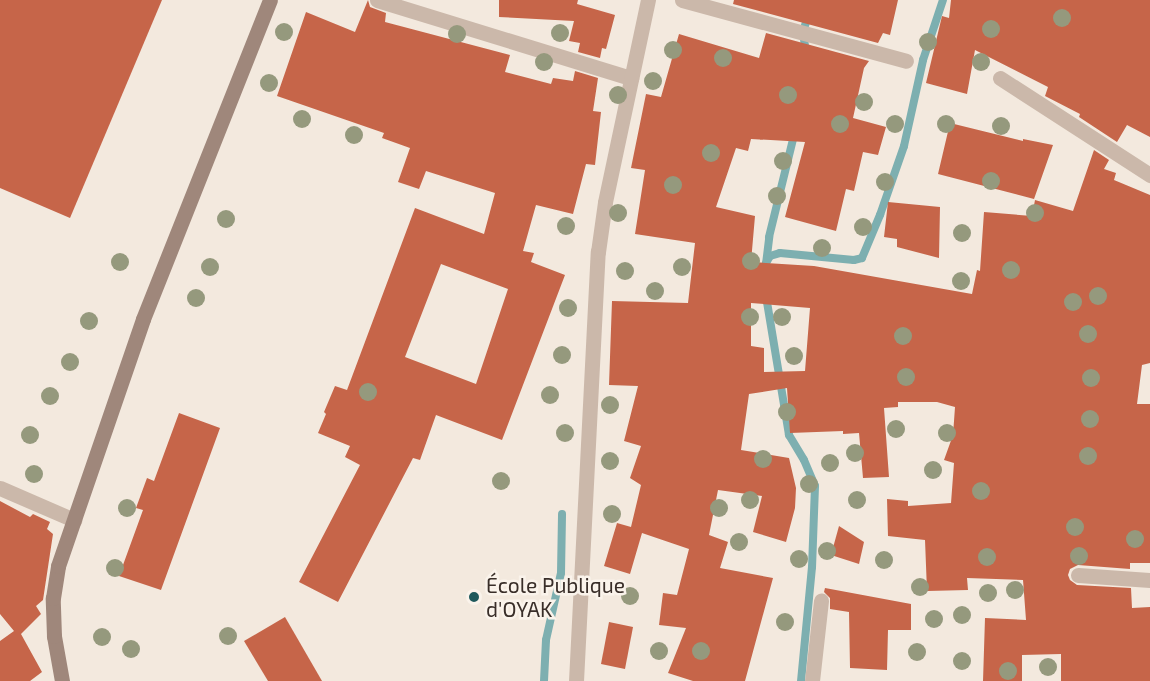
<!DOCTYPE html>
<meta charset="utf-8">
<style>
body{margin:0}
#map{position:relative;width:1150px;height:681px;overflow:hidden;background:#f3e9de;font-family:"Exo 2",sans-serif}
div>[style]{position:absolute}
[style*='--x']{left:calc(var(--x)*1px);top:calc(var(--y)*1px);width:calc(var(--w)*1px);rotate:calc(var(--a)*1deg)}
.stream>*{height:8px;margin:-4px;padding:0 4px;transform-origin:4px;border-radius:4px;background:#7dafb0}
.building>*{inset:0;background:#c66549}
.street>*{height:15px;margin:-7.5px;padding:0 7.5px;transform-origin:7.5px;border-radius:7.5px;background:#cbb8aa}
.secondary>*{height:15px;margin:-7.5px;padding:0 7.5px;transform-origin:7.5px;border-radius:7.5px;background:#9f877b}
.trees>*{width:18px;height:18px;margin:-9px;border-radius:50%;background:#95997d}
.dots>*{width:16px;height:16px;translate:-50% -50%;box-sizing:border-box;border:3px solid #faf3eb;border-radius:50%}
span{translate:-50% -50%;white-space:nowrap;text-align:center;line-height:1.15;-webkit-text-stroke:5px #faf3eb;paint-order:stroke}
.poi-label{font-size:21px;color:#392e29}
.left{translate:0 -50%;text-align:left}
</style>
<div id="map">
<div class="stream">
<div style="--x:806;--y:52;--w:20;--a:-99"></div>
<div style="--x:803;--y:32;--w:34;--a:-73"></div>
<div style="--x:766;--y:263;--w:8;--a:-60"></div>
<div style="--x:770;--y:256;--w:10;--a:-17"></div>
<div style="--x:780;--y:253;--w:74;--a:5.4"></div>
<div style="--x:854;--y:260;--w:8;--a:-14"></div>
<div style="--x:862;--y:258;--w:47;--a:-67.3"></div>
<div style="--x:880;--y:215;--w:73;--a:-70.8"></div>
<div style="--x:904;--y:146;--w:88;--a:-77.5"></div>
<div style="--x:923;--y:60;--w:63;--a:-71.6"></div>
<div style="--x:765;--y:272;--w:35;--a:-83"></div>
<div style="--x:769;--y:237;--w:109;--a:-76.2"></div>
<div style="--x:766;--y:296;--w:141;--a:80.6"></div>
<div style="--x:789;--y:435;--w:29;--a:59"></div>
<div style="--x:804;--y:460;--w:28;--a:67"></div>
<div style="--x:815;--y:486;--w:81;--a:92.1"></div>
<div style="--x:812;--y:567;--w:115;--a:95.5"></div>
<div style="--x:544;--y:681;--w:41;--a:-87.2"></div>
<div style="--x:546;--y:640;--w:69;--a:-77.4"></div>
<div style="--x:561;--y:573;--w:59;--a:-89"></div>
</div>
<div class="building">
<div style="clip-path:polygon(0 0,162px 0,70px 218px,0 188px)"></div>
<div style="clip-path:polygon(evenodd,368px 0,370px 7px,386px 13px,385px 22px,510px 55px,505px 72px,551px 84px,553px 78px,573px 81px,575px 71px,598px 78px,593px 111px,601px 112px,595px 165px,586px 164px,573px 214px,536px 205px,523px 251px,534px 253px,531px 262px,565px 275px,502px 440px,436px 415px,420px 460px,413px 458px,338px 602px,299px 582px,360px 465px,345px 457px,350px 446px,318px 433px,326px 414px,324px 412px,335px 386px,347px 390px,415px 208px,484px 234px,495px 193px,426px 171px,419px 189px,398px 182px,410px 148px,382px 138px,384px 133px,277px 96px,306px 12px,355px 32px,368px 0,441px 264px,508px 289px,476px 384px,405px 357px,441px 264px)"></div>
<div style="clip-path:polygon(499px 0,578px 0,577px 4px,615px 15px,606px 49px,602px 48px,600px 58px,578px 52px,580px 43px,569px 41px,574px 21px,499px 17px)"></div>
<div style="clip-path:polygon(734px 0,898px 0,890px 35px,883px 33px,878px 43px,733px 4px)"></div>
<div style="clip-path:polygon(951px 0,1150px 0,1150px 137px,1127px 125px,1117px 142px,1079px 117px,1080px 114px,1045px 96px,1048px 87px,975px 50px,967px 94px,926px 83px,942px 16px,949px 18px)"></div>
<div style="clip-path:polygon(evenodd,766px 33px,869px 61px,864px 68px,853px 118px,886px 127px,878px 155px,863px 152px,854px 191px,846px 189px,836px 231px,785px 217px,805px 142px,751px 139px,748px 151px,736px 148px,716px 207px,755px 216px,751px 262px,814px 266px,972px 294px,977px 270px,980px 271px,984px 212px,1032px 216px,1035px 200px,1073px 211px,1094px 150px,1109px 160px,1104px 169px,1116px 173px,1114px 180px,1150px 195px,1150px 363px,1142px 365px,1137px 404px,1150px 404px,1150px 563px,1130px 563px,1130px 569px,1078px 565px,1070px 569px,1068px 575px,1070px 580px,1077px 585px,1131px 588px,1132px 608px,1150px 607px,1150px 681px,1061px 681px,1061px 654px,1022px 655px,1022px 681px,983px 681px,985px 618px,1026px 620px,1023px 580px,967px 578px,968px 590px,927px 591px,925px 540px,888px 536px,887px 499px,908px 501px,908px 506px,951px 503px,954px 463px,944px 460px,953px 435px,955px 407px,937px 402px,898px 402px,898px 407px,884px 408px,889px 477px,863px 478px,859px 433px,843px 434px,843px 431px,790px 433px,787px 388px,749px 394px,741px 450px,789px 458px,796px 488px,795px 508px,786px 542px,753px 532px,762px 496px,718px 490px,709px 535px,728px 542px,720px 568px,773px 578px,745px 681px,693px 681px,668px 673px,686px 628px,659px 625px,663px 593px,677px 595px,689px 549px,642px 533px,630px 574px,604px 566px,617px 523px,631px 527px,641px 485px,630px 478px,641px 446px,624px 441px,638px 386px,609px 385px,612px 301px,688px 303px,695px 243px,635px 234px,645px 170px,631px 168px,646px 94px,661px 97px,679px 34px,759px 58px,766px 33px,751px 303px,810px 308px,805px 371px,764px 372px,764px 348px,751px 346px,751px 303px)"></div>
<div style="clip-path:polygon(950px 123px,1023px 141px,1023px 139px,1053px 145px,1034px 199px,938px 174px)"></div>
<div style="clip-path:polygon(888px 202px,940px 207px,939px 258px,897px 247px,897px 239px,884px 237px)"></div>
<div style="clip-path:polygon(179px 413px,220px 428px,161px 590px,119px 576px,143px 510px,136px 508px,147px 478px,154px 481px)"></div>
<div style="clip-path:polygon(0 501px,30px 517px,33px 514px,50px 522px,47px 529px,53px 534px,43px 600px,36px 606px,41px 614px,21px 634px,42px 672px,30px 681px,0 681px,0 641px,14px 631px,0 614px)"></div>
<div style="clip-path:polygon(839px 526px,864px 542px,859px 564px,831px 555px)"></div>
<div style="clip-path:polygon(825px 588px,911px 604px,911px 630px,888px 630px,887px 670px,850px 668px,849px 612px,830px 609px,830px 598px,824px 592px)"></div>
<div style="clip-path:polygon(285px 617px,322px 681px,268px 681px,244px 641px)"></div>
<div style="clip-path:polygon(609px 622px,633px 627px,625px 669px,601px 664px)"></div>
</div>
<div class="street">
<div style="--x:377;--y:0;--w:266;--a:17.1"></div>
<div style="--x:682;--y:0;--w:232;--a:15.2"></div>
<div style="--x:1000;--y:78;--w:179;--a:32.9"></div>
<div style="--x:0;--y:488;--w:81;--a:23.4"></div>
<div style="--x:1078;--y:575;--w:72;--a:4"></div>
<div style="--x:576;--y:681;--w:430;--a:-87.1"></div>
<div style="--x:598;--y:252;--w:50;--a:-82"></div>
<div style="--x:605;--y:202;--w:207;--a:-78"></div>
<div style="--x:812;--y:681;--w:81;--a:-83.6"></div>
</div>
<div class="secondary">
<div style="--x:62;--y:681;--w:46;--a:-100.1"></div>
<div style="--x:54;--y:636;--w:38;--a:-92"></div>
<div style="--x:53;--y:598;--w:32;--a:-81"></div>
<div style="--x:58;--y:566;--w:261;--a:-71"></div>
<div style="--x:143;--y:319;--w:343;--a:-68.3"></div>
</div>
<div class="trees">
<div style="left:1062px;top:18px"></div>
<div style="left:991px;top:29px"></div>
<div style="left:284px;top:32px"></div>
<div style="left:560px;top:33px"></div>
<div style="left:457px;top:34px"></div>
<div style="left:928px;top:42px"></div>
<div style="left:673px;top:50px"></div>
<div style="left:723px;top:58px"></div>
<div style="left:544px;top:62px"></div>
<div style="left:981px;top:62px"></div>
<div style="left:653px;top:81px"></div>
<div style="left:269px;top:83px"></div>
<div style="left:618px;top:95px"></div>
<div style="left:788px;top:95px"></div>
<div style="left:864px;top:102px"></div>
<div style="left:302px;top:119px"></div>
<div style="left:840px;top:124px"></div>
<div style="left:895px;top:124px"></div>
<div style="left:946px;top:124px"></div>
<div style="left:1001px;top:126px"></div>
<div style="left:354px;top:135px"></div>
<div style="left:711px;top:153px"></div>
<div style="left:783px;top:161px"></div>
<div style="left:991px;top:181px"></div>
<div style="left:885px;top:182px"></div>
<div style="left:673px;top:185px"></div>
<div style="left:777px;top:196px"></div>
<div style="left:618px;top:213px"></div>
<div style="left:1035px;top:213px"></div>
<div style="left:226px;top:219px"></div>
<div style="left:566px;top:226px"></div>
<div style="left:863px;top:227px"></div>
<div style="left:962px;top:233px"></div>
<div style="left:822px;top:248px"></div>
<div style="left:751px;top:261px"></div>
<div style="left:120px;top:262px"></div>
<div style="left:210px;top:267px"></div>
<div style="left:682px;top:267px"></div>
<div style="left:1011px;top:270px"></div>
<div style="left:625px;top:271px"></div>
<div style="left:961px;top:281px"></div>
<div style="left:655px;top:291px"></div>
<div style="left:1098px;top:296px"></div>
<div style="left:196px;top:298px"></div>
<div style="left:1073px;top:302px"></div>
<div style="left:568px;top:308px"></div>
<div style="left:750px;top:317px"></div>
<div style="left:782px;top:317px"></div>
<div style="left:89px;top:321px"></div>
<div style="left:1088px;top:334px"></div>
<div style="left:903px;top:336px"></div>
<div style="left:562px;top:355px"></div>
<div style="left:794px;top:356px"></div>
<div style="left:70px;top:362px"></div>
<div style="left:906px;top:377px"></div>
<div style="left:1091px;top:378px"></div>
<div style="left:368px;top:392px"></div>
<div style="left:550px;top:395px"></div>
<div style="left:50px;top:396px"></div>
<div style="left:610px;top:405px"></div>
<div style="left:787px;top:412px"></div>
<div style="left:1090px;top:419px"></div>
<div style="left:896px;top:429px"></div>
<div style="left:565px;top:433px"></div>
<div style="left:947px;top:433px"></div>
<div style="left:30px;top:435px"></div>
<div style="left:855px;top:453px"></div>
<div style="left:1088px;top:456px"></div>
<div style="left:763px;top:459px"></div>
<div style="left:610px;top:461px"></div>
<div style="left:830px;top:463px"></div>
<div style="left:933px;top:470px"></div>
<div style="left:34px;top:474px"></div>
<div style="left:501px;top:481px"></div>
<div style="left:809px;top:484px"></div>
<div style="left:981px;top:491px"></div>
<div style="left:750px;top:500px"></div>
<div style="left:857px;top:500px"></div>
<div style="left:127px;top:508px"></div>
<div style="left:719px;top:508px"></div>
<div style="left:612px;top:514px"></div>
<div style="left:1075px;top:527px"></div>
<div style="left:1135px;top:539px"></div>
<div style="left:739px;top:542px"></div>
<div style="left:827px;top:551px"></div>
<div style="left:1079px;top:556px"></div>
<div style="left:987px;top:557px"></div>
<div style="left:799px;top:559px"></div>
<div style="left:884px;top:560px"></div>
<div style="left:115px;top:568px"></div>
<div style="left:920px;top:587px"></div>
<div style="left:1015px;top:590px"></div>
<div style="left:988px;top:593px"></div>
<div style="left:630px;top:596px"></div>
<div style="left:962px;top:615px"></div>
<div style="left:934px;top:619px"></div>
<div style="left:785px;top:622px"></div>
<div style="left:228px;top:636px"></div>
<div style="left:102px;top:637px"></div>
<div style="left:131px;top:649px"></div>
<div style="left:659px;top:651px"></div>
<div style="left:701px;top:651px"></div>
<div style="left:917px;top:652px"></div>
<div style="left:962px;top:661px"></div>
<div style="left:1048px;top:667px"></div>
<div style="left:1008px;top:671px"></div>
</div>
<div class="dots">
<div style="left:474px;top:597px;background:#1e585b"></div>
</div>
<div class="poi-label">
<span class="left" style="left:486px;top:597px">École Publique<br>d'OYAK</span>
</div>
</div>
